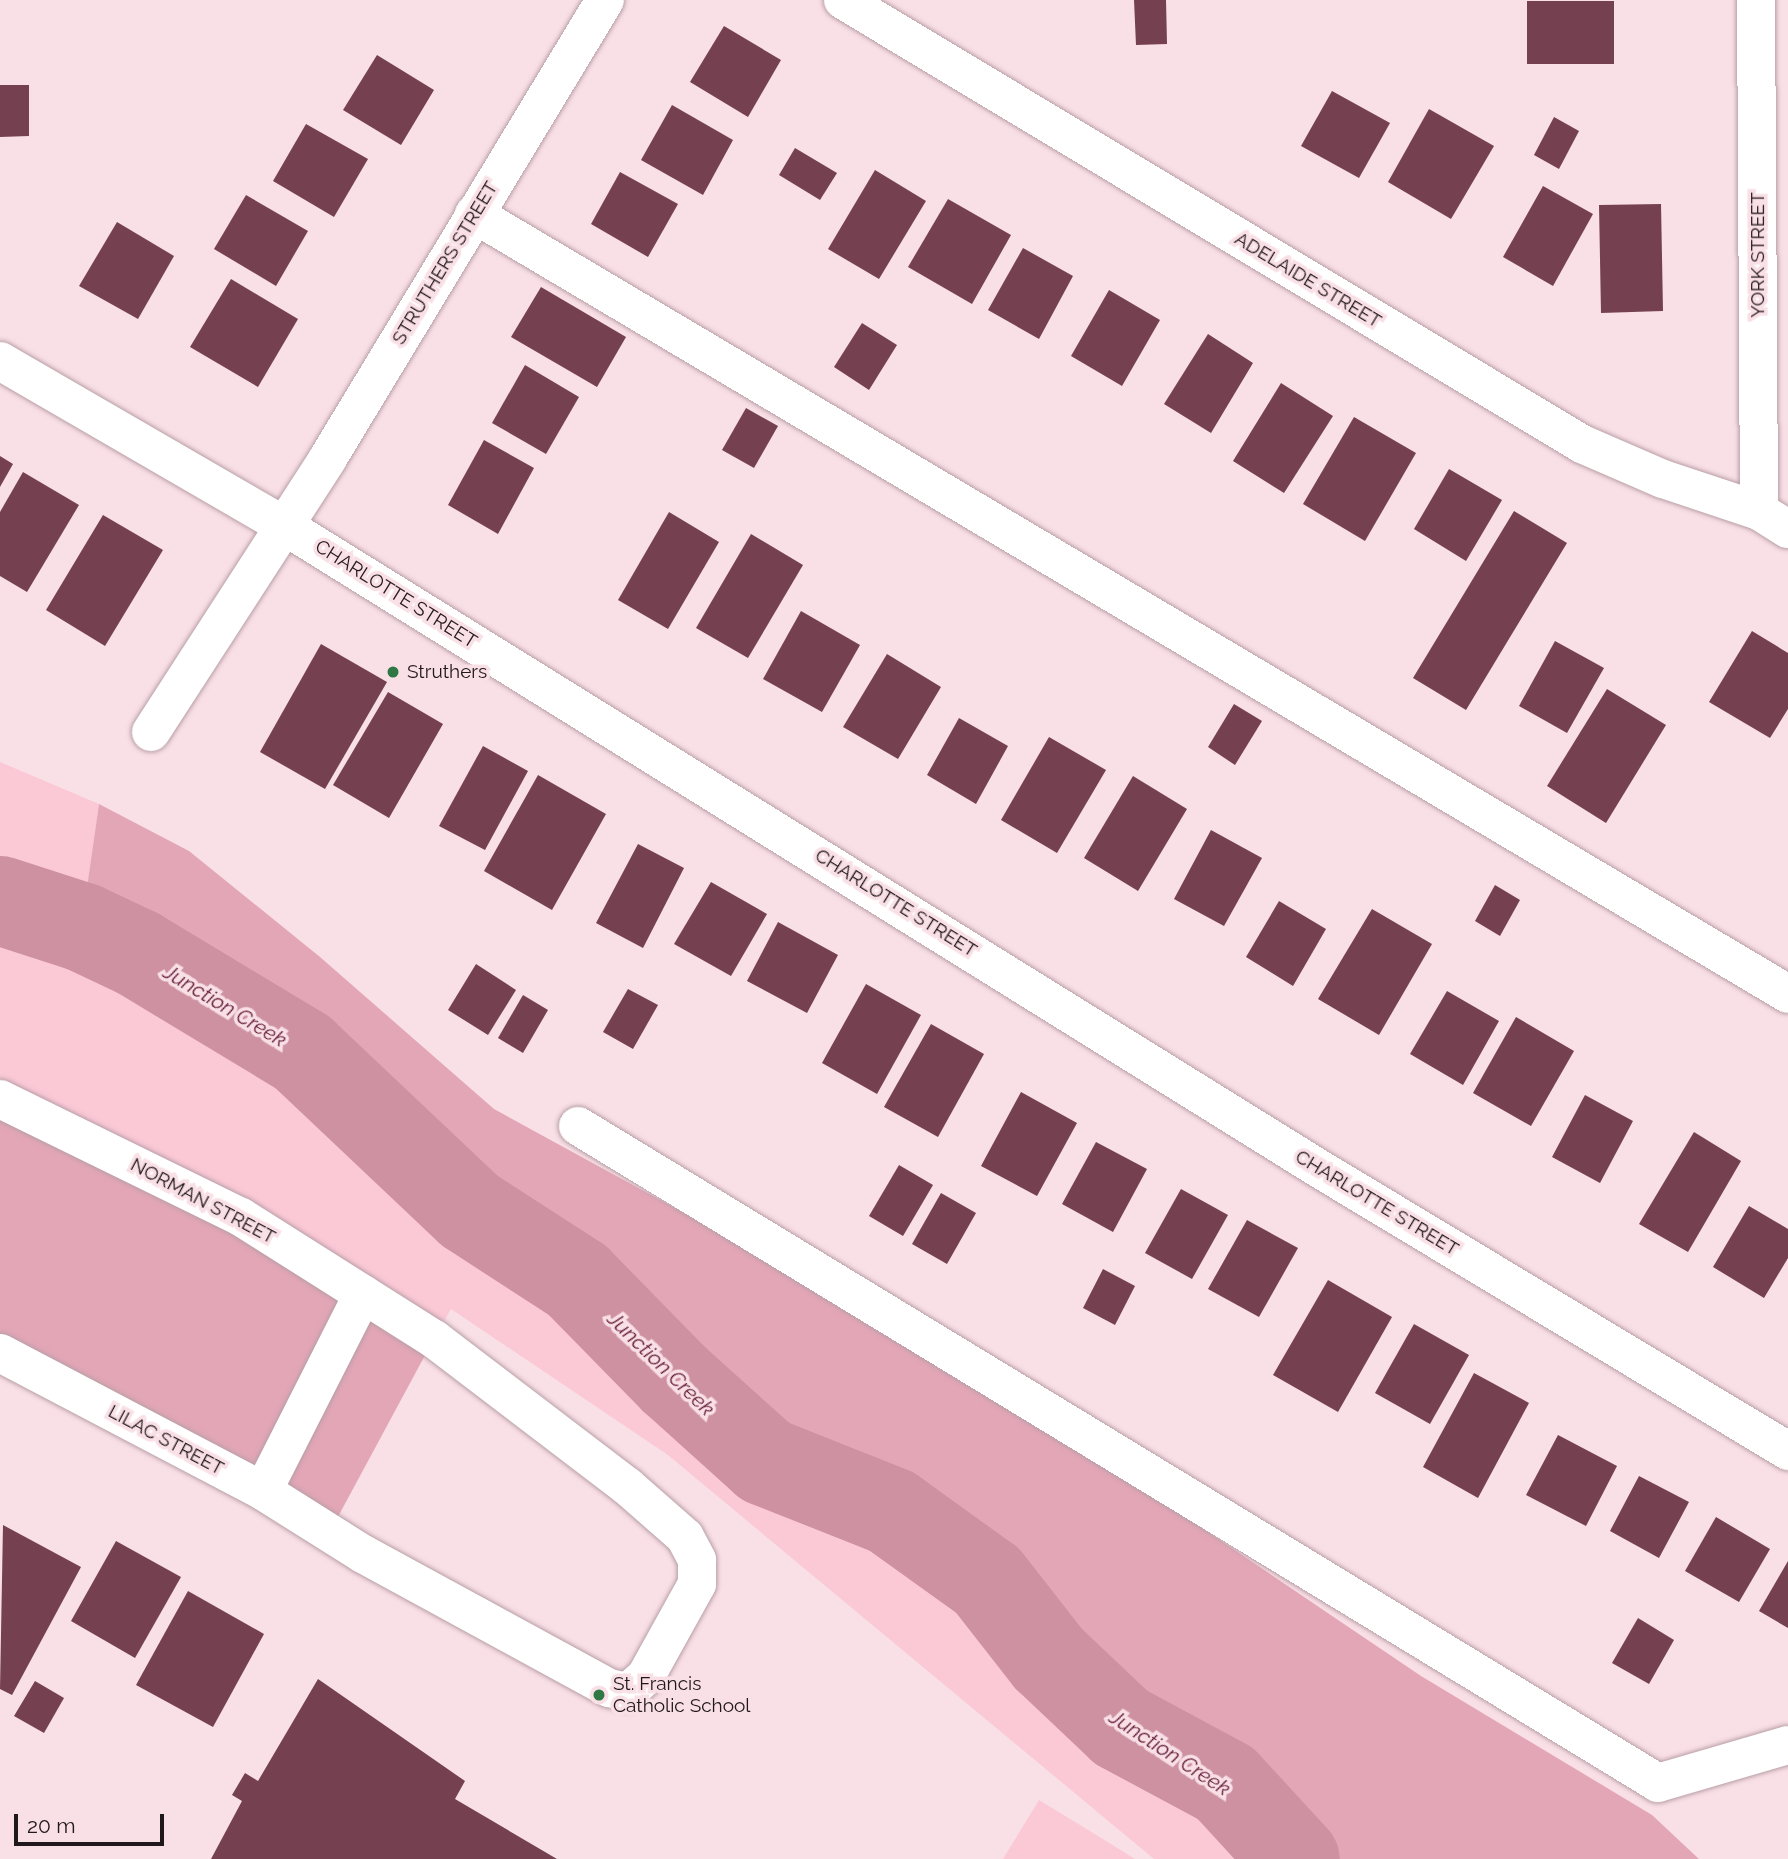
<!DOCTYPE html>
<style>
body{margin:0}
#map{position:relative;width:1788px;height:1859px;overflow:hidden;background:#f9dfe6;font-family:Raleway,sans-serif}
div>[style]{position:absolute}
[style*='--x']{left:calc(var(--x)*1px);top:calc(var(--y)*1px);width:calc(var(--w)*1px);rotate:calc(var(--a)*1deg)}
.green>*{inset:0;background:#fbc8d6}
.forest>*{inset:0;background:#e3a6b7}
.river>*{height:89px;margin:-44.5px;padding:0 44.5px;transform-origin:44.5px;border-radius:44.5px;background:#cd91a2}
.building>*{inset:0;background:#754151}
.roads{filter:drop-shadow(0 0 2px #b89fa6) drop-shadow(0 0 2px #b89fa6)}
.minor>*{height:38px;margin:-19px;padding:0 19px;transform-origin:19px;border-radius:19px;background:#fff}
.dots>*{width:19px;height:19px;translate:-50% -50%;box-sizing:border-box;border:4px solid #f9dfe6;border-radius:50%}
span{translate:-50% -50%;white-space:nowrap;text-align:center;line-height:1.15;-webkit-text-stroke:7px #f9dfe6;paint-order:stroke}
.street-label{font-size:19px;color:#21181b}
.poi-label{font-size:19px;color:#21181b}
.left{translate:0 -50%;text-align:left}
.water-label{font-size:21px;color:#641d38;font-style:italic}
.scale{position:absolute;left:14px;top:1814px;width:150px;height:32px;box-sizing:border-box;border:4px solid #21181b;border-top:0;padding-left:9px;font-size:21px;line-height:24px;white-space:nowrap;color:#21181b;-webkit-text-stroke:5px #f9dfe6;paint-order:stroke}
</style>
<div id="map">
<div class="green">
<div style="clip-path:polygon(0 762px,99px 804px,81px 929px,134px 955px,298px 1054px,466px 1211px,574px 1282px,672px 1381px,763px 1465px,891px 1514px,984px 1583px,1045px 1660px,1118px 1730px,1223px 1785px,1289px 1859px,1154px 1859px,668px 1455px,451px 1309px,430px 1346px,0 1106px)"></div>
<div style="clip-path:polygon(1039px 1800px,1080px 1825px,1135px 1859px,1003px 1859px)"></div>
</div>
<div class="forest">
<div style="clip-path:polygon(99px 804px,189px 851px,320px 957px,494px 1109px,845px 1301px,1122px 1474px,1421px 1676px,1652px 1815px,1699px 1859px,1289px 1859px,1223px 1785px,1118px 1730px,1045px 1660px,984px 1583px,891px 1514px,763px 1465px,672px 1381px,574px 1282px,466px 1211px,298px 1054px,134px 955px,81px 929px)"></div>
<div style="clip-path:polygon(0 1106px,237px 1220px,430px 1346px,333px 1526px,0 1349px)"></div>
</div>
<div class="river">
<div style="--x:0;--y:900;--w:87;--a:18"></div>
<div style="--x:83;--y:927;--w:61;--a:25.3"></div>
<div style="--x:138;--y:953;--w:192;--a:31.1"></div>
<div style="--x:302;--y:1052;--w:230;--a:43.4"></div>
<div style="--x:469;--y:1210;--w:129;--a:32.9"></div>
<div style="--x:577;--y:1280;--w:139;--a:45.6"></div>
<div style="--x:674;--y:1379;--w:122;--a:42"></div>
<div style="--x:765;--y:1461;--w:136;--a:21.6"></div>
<div style="--x:891;--y:1511;--w:118;--a:35.7"></div>
<div style="--x:987;--y:1580;--w:99;--a:52"></div>
<div style="--x:1048;--y:1658;--w:100;--a:43.4"></div>
<div style="--x:1121;--y:1727;--w:118;--a:28.3"></div>
<div style="--x:1225;--y:1783;--w:103;--a:47.4"></div>
</div>
<div class="building">
<div style="clip-path:polygon(1134px 0,1166px 0,1167px 44px,1136px 45px)"></div>
<div style="clip-path:polygon(1527px 1px,1614px 1px,1614px 64px,1527px 64px)"></div>
<div style="clip-path:polygon(724px 26px,781px 60px,748px 117px,690px 82px)"></div>
<div style="clip-path:polygon(377px 55px,434px 90px,401px 145px,343px 110px)"></div>
<div style="clip-path:polygon(0 85px,29px 85px,29px 136px,0 137px)"></div>
<div style="clip-path:polygon(1332px 91px,1390px 123px,1359px 178px,1301px 146px)"></div>
<div style="clip-path:polygon(672px 105px,733px 140px,703px 195px,641px 160px)"></div>
<div style="clip-path:polygon(1429px 109px,1494px 146px,1451px 219px,1388px 182px)"></div>
<div style="clip-path:polygon(1554px 117px,1579px 131px,1559px 169px,1534px 155px)"></div>
<div style="clip-path:polygon(306px 124px,368px 159px,334px 217px,273px 181px)"></div>
<div style="clip-path:polygon(795px 148px,837px 173px,820px 200px,779px 175px)"></div>
<div style="clip-path:polygon(875px 170px,926px 201px,879px 279px,828px 249px)"></div>
<div style="clip-path:polygon(620px 172px,678px 204px,648px 257px,591px 224px)"></div>
<div style="clip-path:polygon(1543px 186px,1593px 214px,1553px 286px,1503px 257px)"></div>
<div style="clip-path:polygon(246px 195px,308px 231px,276px 286px,214px 249px)"></div>
<div style="clip-path:polygon(948px 199px,1011px 235px,972px 304px,908px 267px)"></div>
<div style="clip-path:polygon(1661px 204px,1663px 311px,1601px 313px,1599px 205px)"></div>
<div style="clip-path:polygon(117px 222px,174px 256px,138px 319px,79px 286px)"></div>
<div style="clip-path:polygon(1023px 248px,1073px 276px,1039px 339px,988px 310px)"></div>
<div style="clip-path:polygon(231px 279px,298px 319px,258px 387px,190px 347px)"></div>
<div style="clip-path:polygon(541px 287px,626px 337px,597px 387px,511px 337px)"></div>
<div style="clip-path:polygon(1109px 290px,1160px 320px,1122px 386px,1071px 356px)"></div>
<div style="clip-path:polygon(862px 323px,897px 345px,869px 390px,834px 367px)"></div>
<div style="clip-path:polygon(1208px 334px,1253px 363px,1211px 433px,1164px 404px)"></div>
<div style="clip-path:polygon(525px 365px,579px 397px,546px 454px,492px 423px)"></div>
<div style="clip-path:polygon(1281px 383px,1333px 416px,1284px 493px,1233px 461px)"></div>
<div style="clip-path:polygon(746px 408px,778px 426px,754px 468px,722px 450px)"></div>
<div style="clip-path:polygon(1354px 417px,1416px 453px,1365px 541px,1303px 504px)"></div>
<div style="clip-path:polygon(484px 440px,534px 468px,498px 534px,448px 505px)"></div>
<div style="clip-path:polygon(0 456px,13px 464px,0 487px)"></div>
<div style="clip-path:polygon(1449px 469px,1502px 500px,1466px 561px,1414px 529px)"></div>
<div style="clip-path:polygon(23px 472px,79px 505px,27px 592px,0 576px,0 512px)"></div>
<div style="clip-path:polygon(1514px 511px,1567px 543px,1466px 710px,1413px 678px)"></div>
<div style="clip-path:polygon(669px 512px,719px 542px,668px 629px,618px 600px)"></div>
<div style="clip-path:polygon(103px 515px,163px 550px,105px 646px,46px 610px)"></div>
<div style="clip-path:polygon(751px 534px,803px 565px,748px 658px,696px 628px)"></div>
<div style="clip-path:polygon(801px 611px,860px 645px,822px 712px,763px 679px)"></div>
<div style="clip-path:polygon(1752px 631px,1788px 653px,1788px 709px,1770px 738px,1709px 702px)"></div>
<div style="clip-path:polygon(1555px 641px,1604px 668px,1567px 733px,1519px 706px)"></div>
<div style="clip-path:polygon(321px 644px,387px 682px,325px 789px,260px 752px)"></div>
<div style="clip-path:polygon(887px 654px,941px 687px,898px 759px,843px 727px)"></div>
<div style="clip-path:polygon(1607px 689px,1666px 725px,1606px 823px,1547px 786px)"></div>
<div style="clip-path:polygon(388px 692px,443px 724px,389px 818px,333px 785px)"></div>
<div style="clip-path:polygon(1234px 704px,1262px 721px,1235px 765px,1208px 747px)"></div>
<div style="clip-path:polygon(959px 718px,1008px 746px,976px 804px,927px 775px)"></div>
<div style="clip-path:polygon(1049px 737px,1106px 770px,1057px 853px,1001px 820px)"></div>
<div style="clip-path:polygon(483px 746px,528px 771px,485px 850px,439px 826px)"></div>
<div style="clip-path:polygon(538px 775px,606px 814px,552px 910px,484px 871px)"></div>
<div style="clip-path:polygon(1133px 776px,1187px 809px,1138px 891px,1084px 858px)"></div>
<div style="clip-path:polygon(1211px 830px,1262px 858px,1224px 926px,1174px 899px)"></div>
<div style="clip-path:polygon(638px 844px,684px 868px,643px 948px,596px 923px)"></div>
<div style="clip-path:polygon(711px 882px,767px 914px,731px 976px,674px 944px)"></div>
<div style="clip-path:polygon(1495px 885px,1520px 900px,1500px 936px,1475px 921px)"></div>
<div style="clip-path:polygon(1279px 901px,1326px 929px,1293px 986px,1246px 957px)"></div>
<div style="clip-path:polygon(1372px 909px,1432px 944px,1379px 1035px,1318px 999px)"></div>
<div style="clip-path:polygon(778px 922px,838px 955px,807px 1013px,747px 981px)"></div>
<div style="clip-path:polygon(476px 964px,516px 990px,488px 1035px,448px 1010px)"></div>
<div style="clip-path:polygon(866px 984px,921px 1015px,877px 1094px,822px 1063px)"></div>
<div style="clip-path:polygon(628px 989px,658px 1005px,633px 1049px,603px 1032px)"></div>
<div style="clip-path:polygon(1447px 991px,1499px 1021px,1463px 1085px,1410px 1054px)"></div>
<div style="clip-path:polygon(523px 995px,548px 1010px,523px 1053px,498px 1038px)"></div>
<div style="clip-path:polygon(1516px 1017px,1574px 1051px,1531px 1126px,1473px 1093px)"></div>
<div style="clip-path:polygon(931px 1024px,984px 1054px,938px 1137px,884px 1107px)"></div>
<div style="clip-path:polygon(1021px 1092px,1077px 1123px,1037px 1196px,981px 1166px)"></div>
<div style="clip-path:polygon(1585px 1095px,1633px 1121px,1600px 1183px,1552px 1157px)"></div>
<div style="clip-path:polygon(1694px 1132px,1741px 1161px,1688px 1252px,1639px 1224px)"></div>
<div style="clip-path:polygon(1096px 1142px,1147px 1169px,1113px 1232px,1062px 1204px)"></div>
<div style="clip-path:polygon(899px 1165px,933px 1185px,903px 1236px,869px 1216px)"></div>
<div style="clip-path:polygon(1181px 1189px,1228px 1215px,1192px 1279px,1145px 1253px)"></div>
<div style="clip-path:polygon(941px 1193px,976px 1213px,947px 1264px,912px 1244px)"></div>
<div style="clip-path:polygon(1749px 1206px,1788px 1229px,1788px 1258px,1764px 1298px,1713px 1267px)"></div>
<div style="clip-path:polygon(1247px 1220px,1298px 1248px,1259px 1317px,1208px 1289px)"></div>
<div style="clip-path:polygon(1103px 1269px,1135px 1286px,1115px 1325px,1083px 1308px)"></div>
<div style="clip-path:polygon(1328px 1280px,1392px 1317px,1338px 1412px,1273px 1375px)"></div>
<div style="clip-path:polygon(1414px 1324px,1469px 1355px,1430px 1424px,1375px 1393px)"></div>
<div style="clip-path:polygon(1474px 1373px,1529px 1403px,1478px 1498px,1423px 1467px)"></div>
<div style="clip-path:polygon(1558px 1435px,1617px 1466px,1586px 1526px,1526px 1495px)"></div>
<div style="clip-path:polygon(1639px 1476px,1689px 1502px,1659px 1558px,1610px 1531px)"></div>
<div style="clip-path:polygon(1716px 1517px,1770px 1549px,1739px 1602px,1685px 1571px)"></div>
<div style="clip-path:polygon(3px 1525px,81px 1567px,12px 1695px,0 1689px)"></div>
<div style="clip-path:polygon(116px 1541px,181px 1577px,135px 1658px,71px 1621px)"></div>
<div style="clip-path:polygon(1788px 1561px,1788px 1628px,1759px 1611px)"></div>
<div style="clip-path:polygon(188px 1591px,264px 1634px,213px 1727px,136px 1685px)"></div>
<div style="clip-path:polygon(1638px 1618px,1674px 1640px,1649px 1684px,1612px 1663px)"></div>
<div style="clip-path:polygon(318px 1679px,465px 1781px,455px 1799px,557px 1859px,211px 1859px,242px 1801px,232px 1795px,245px 1773px,258px 1781px)"></div>
<div style="clip-path:polygon(35px 1681px,64px 1698px,44px 1733px,14px 1716px)"></div>
</div>
<div class="roads">
<div class="minor">
<div style="--x:843;--y:0;--w:862;--a:31"></div>
<div style="--x:1582;--y:444;--w:88;--a:23.4"></div>
<div style="--x:1663;--y:479;--w:101;--a:18.4"></div>
<div style="--x:1759;--y:511;--w:34;--a:32"></div>
<div style="--x:1756;--y:0;--w:511;--a:89.66"></div>
<div style="--x:474;--y:214;--w:1528;--a:30.69"></div>
<div style="--x:0;--y:361;--w:327;--a:30.1"></div>
<div style="--x:283;--y:525;--w:1218;--a:31.85"></div>
<div style="--x:1318;--y:1168;--w:549;--a:31.05"></div>
<div style="--x:151;--y:732;--w:326;--a:-57.1"></div>
<div style="--x:328;--y:458;--w:535;--a:-58.83"></div>
<div style="--x:0;--y:1099;--w:268;--a:26.1"></div>
<div style="--x:241;--y:1217;--w:228;--a:32.3"></div>
<div style="--x:434;--y:1339;--w:243;--a:37.3"></div>
<div style="--x:627;--y:1486;--w:77;--a:41.3"></div>
<div style="--x:685;--y:1537;--w:26;--a:62"></div>
<div style="--x:697;--y:1560;--w:24;--a:90"></div>
<div style="--x:697;--y:1584;--w:105;--a:119"></div>
<div style="--x:646;--y:1676;--w:24;--a:138"></div>
<div style="--x:628;--y:1692;--w:19;--a:-168"></div>
<div style="--x:609;--y:1688;--w:280;--a:-151.4"></div>
<div style="--x:363;--y:1554;--w:118;--a:-147.8"></div>
<div style="--x:263;--y:1491;--w:297;--a:-152.3"></div>
<div style="--x:578;--y:1126;--w:1264;--a:31.31"></div>
<div style="--x:1658;--y:1783;--w:135;--a:-16.3"></div>
<div style="--x:263;--y:1491;--w:221;--a:-63.1"></div>
</div>
</div>
<div class="dots">
<div style="left:393px;top:672px;background:#2f7845"></div>
<div style="left:599px;top:1695px;background:#2f7845"></div>
</div>
<div class="street-label">
<span style="left:1758px;top:255px;rotate:-90deg">YORK STREET</span>
<span style="left:445px;top:263px;rotate:-59deg">STRUTHERS STREET</span>
<span style="left:1308px;top:280px;rotate:31deg">ADELAIDE STREET</span>
<span style="left:396px;top:594px;rotate:32deg">CHARLOTTE STREET</span>
<span style="left:896px;top:903px;rotate:32deg">CHARLOTTE STREET</span>
<span style="left:203px;top:1201px;rotate:28deg">NORMAN STREET</span>
<span style="left:1377px;top:1203px;rotate:31deg">CHARLOTTE STREET</span>
<span style="left:166px;top:1440px;rotate:28deg">LILAC STREET</span>
</div>
<div class="poi-label">
<span class="left" style="left:407px;top:672px">Struthers</span>
<span class="left" style="left:613px;top:1695px">St. Francis<br>Catholic School</span>
</div>
<div class="water-label">
<span style="left:225px;top:1006px;rotate:31deg">Junction Creek</span>
<span style="left:661px;top:1364px;rotate:44deg">Junction Creek</span>
<span style="left:1170px;top:1753px;rotate:33deg">Junction Creek</span>
</div>
<div class="scale">20 m</div>
</div>
